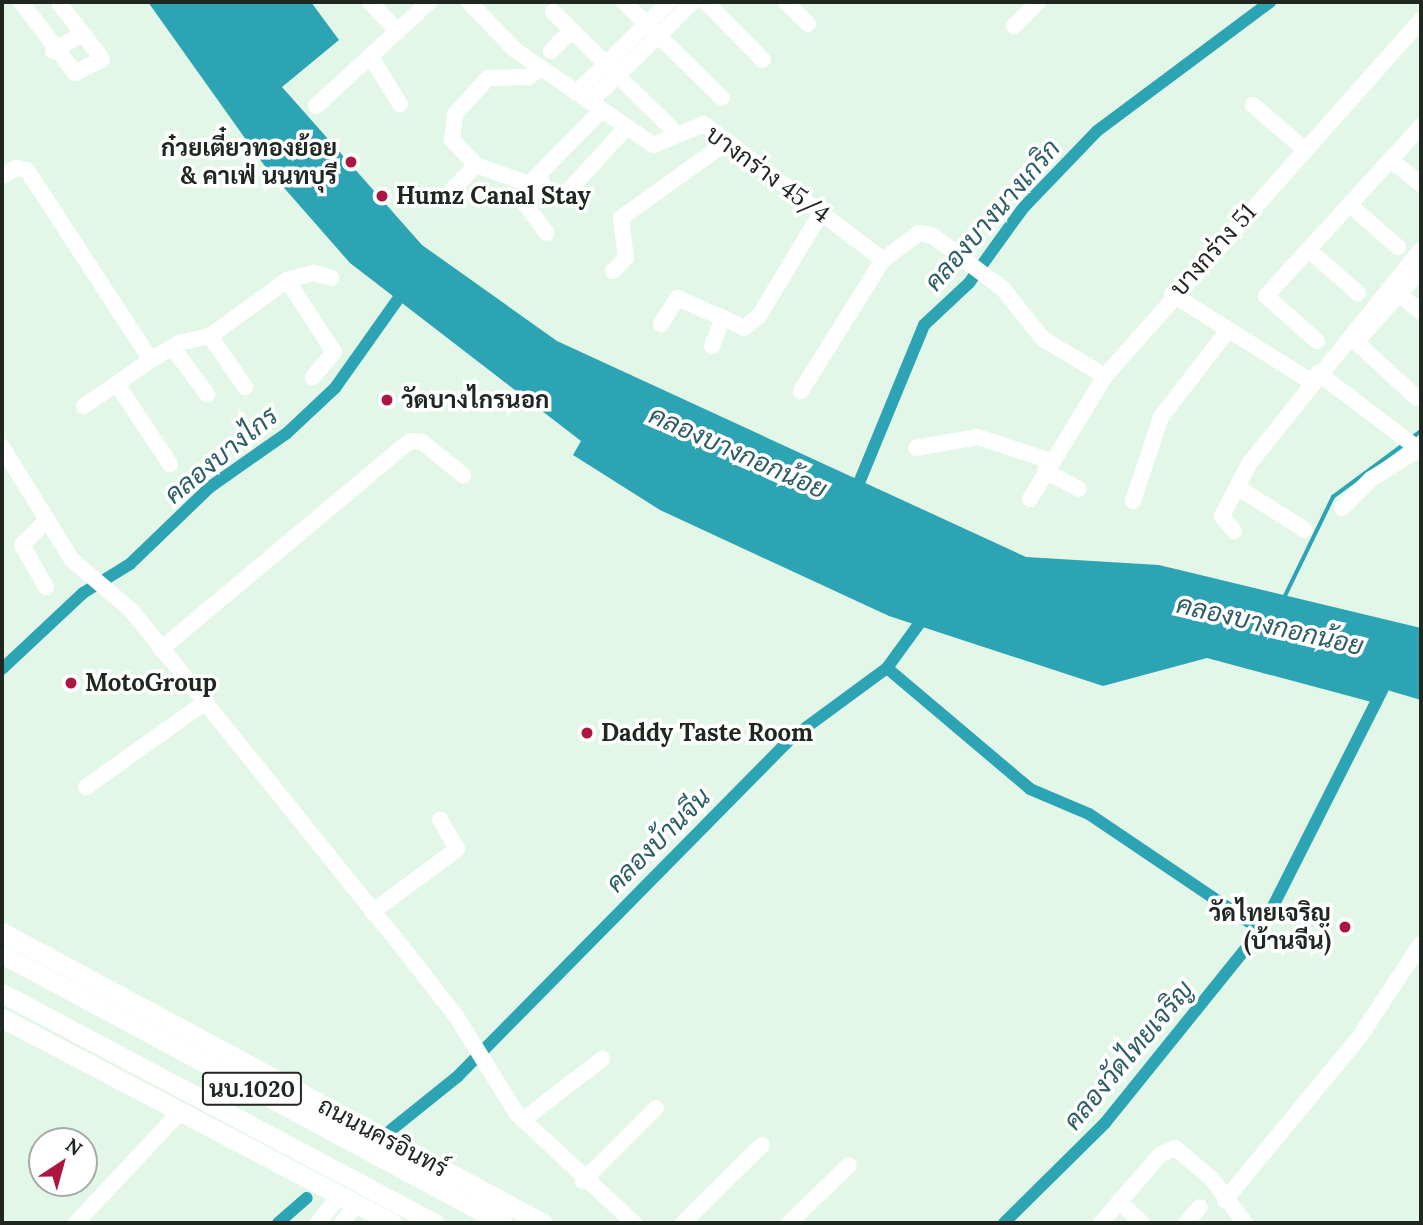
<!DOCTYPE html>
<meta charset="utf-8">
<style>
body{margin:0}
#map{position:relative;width:1423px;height:1225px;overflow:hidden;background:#e3f7e8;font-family:Lora,Sarabun,serif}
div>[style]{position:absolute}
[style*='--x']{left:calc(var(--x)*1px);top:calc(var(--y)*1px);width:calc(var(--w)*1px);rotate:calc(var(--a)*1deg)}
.water>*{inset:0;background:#2da4b4}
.stream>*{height:3.5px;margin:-1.75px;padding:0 1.75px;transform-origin:1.75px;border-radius:1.75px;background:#2da4b4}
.canal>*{height:12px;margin:-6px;padding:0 6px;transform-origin:6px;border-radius:6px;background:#2da4b4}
.minor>*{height:16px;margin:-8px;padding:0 8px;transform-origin:8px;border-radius:8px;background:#fff}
.major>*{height:19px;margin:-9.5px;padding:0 9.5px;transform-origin:9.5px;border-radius:9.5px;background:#fff}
.dots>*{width:19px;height:19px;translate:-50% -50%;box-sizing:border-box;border:4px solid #fff;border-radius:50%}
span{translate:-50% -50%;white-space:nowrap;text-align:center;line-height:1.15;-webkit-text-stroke:7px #fff;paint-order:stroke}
.shield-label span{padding:2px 5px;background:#fff;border:2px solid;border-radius:5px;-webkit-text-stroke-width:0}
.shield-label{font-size:23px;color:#202721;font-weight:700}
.poi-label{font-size:24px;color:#202721;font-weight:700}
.right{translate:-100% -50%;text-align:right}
.left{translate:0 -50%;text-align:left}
.street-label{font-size:24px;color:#202721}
.water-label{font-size:26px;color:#2d5d65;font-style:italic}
.frame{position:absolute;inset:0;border:4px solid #202721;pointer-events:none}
.north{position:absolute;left:28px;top:1127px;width:70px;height:70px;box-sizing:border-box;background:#fff;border:2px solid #a6a9a6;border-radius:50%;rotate:36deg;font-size:19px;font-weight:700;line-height:28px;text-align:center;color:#202721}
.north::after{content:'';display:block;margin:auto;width:24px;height:32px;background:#ac1741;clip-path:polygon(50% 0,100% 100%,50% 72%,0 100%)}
</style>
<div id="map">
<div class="water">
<div style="clip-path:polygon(148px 2px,311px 2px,339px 40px,282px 87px,422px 245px,557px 341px,1026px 557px,1159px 565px,1421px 628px,1421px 700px,1387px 690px,1379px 704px,1207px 658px,1103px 686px,889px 616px,660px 510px,573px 455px,581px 441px,350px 263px,264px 165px)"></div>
</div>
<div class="stream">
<div style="--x:1412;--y:438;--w:11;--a:-38"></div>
<div style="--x:1284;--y:598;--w:112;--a:-64.1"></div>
<div style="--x:1333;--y:497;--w:87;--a:-36.6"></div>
</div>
<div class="canal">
<div style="--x:854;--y:495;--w:184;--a:-67.6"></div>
<div style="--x:924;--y:325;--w:62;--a:-43"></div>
<div style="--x:969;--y:283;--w:92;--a:-54.2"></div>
<div style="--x:1023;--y:208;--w:107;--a:-46.1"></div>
<div style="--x:1097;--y:131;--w:216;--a:-36.7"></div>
<div style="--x:887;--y:668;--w:187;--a:40.2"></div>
<div style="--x:1030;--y:789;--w:64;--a:23"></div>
<div style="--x:1089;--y:814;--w:207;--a:34"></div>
<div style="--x:2;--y:669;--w:111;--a:-43.2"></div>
<div style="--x:83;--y:593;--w:55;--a:-31.7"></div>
<div style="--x:130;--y:564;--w:111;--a:-43.9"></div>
<div style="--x:210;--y:487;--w:94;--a:-35"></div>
<div style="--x:287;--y:433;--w:66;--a:-43.2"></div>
<div style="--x:335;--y:388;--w:126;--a:-54.7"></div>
<div style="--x:391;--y:1130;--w:85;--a:-38.8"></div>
<div style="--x:457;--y:1077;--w:473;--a:-45.4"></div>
<div style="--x:789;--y:740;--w:122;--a:-36.3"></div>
<div style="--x:887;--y:668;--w:68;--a:-54"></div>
<div style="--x:278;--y:1223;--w:38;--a:-41"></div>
<div style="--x:1004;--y:1223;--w:142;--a:-44.7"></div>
<div style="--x:1105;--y:1123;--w:248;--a:-51.1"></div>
<div style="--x:1261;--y:930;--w:270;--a:-63.2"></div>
</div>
<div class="minor">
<div style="--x:21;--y:2;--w:89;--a:52.7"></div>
<div style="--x:75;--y:73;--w:30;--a:-27"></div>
<div style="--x:102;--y:59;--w:31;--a:-127"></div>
<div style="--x:370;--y:2;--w:41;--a:47"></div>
<div style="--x:469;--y:2;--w:66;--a:46.2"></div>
<div style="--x:515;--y:50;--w:168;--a:34.5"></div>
<div style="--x:653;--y:145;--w:55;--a:-22.4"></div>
<div style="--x:704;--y:124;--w:225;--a:37.2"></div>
<div style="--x:883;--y:260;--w:45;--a:-36.9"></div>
<div style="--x:919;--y:233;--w:14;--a:12"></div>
<div style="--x:933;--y:236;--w:88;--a:37.1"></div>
<div style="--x:1003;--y:289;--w:64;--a:51.3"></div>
<div style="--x:1043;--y:339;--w:72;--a:30.8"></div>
<div style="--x:624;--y:2;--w:137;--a:44.4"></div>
<div style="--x:706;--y:2;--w:81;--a:45.5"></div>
<div style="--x:786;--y:2;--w:31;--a:45"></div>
<div style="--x:553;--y:12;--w:165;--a:44.5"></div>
<div style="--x:1014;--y:26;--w:34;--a:-45"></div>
<div style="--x:53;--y:51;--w:34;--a:-30"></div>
<div style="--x:83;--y:34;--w:37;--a:-128"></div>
<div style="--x:551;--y:51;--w:28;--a:-45"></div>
<div style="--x:372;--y:59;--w:53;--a:58.1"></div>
<div style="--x:541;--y:68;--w:16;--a:145"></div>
<div style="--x:528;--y:77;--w:40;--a:178.6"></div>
<div style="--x:488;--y:78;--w:49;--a:132.5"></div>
<div style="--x:455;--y:114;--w:26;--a:97"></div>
<div style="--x:452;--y:140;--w:35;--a:46"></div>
<div style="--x:476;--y:165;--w:56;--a:19.7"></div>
<div style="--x:529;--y:184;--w:103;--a:-45.4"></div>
<div style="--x:576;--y:93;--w:130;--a:-44.4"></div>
<div style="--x:590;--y:102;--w:144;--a:-44.2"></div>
<div style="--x:1253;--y:105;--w:66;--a:40.7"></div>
<div style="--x:316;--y:106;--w:154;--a:-42.6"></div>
<div style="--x:1391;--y:160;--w:38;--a:39"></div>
<div style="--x:2;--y:176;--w:16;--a:-30"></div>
<div style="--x:16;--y:168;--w:11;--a:10"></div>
<div style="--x:27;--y:170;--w:227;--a:56.9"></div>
<div style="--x:151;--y:360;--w:33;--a:-31"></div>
<div style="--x:179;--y:343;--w:32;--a:-13"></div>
<div style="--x:210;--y:336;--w:95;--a:-36"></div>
<div style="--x:287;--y:280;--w:86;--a:56.9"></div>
<div style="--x:334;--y:352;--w:33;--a:130"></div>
<div style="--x:542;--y:182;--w:28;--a:128"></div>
<div style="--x:525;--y:204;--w:36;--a:53"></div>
<div style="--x:570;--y:189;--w:83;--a:-47.4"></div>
<div style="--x:451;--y:191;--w:36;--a:-46"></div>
<div style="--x:1350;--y:205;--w:64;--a:41.2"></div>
<div style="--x:1309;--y:250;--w:65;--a:41.3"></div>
<div style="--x:613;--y:271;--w:18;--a:-45"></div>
<div style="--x:626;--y:258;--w:40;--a:-97.1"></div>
<div style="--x:621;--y:218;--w:130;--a:-35.6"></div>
<div style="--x:287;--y:280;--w:28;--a:-15"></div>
<div style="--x:314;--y:273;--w:18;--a:16"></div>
<div style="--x:1172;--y:294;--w:163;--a:32.2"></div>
<div style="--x:1400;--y:295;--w:27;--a:39"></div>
<div style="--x:661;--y:324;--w:31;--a:-58"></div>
<div style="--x:677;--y:298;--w:50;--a:23.5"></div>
<div style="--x:210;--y:336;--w:62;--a:55.5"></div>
<div style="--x:1317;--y:341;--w:68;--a:-138.6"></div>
<div style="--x:1266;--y:296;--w:230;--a:-47.6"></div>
<div style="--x:712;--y:346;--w:30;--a:-69"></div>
<div style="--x:723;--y:318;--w:23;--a:25"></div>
<div style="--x:744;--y:328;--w:19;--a:-39"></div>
<div style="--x:759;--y:316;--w:120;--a:-59"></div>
<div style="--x:172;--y:347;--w:59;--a:53.3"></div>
<div style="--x:1318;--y:373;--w:129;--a:37.1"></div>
<div style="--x:117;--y:384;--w:96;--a:56.5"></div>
<div style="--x:801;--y:391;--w:155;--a:-58"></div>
<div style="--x:1417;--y:398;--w:83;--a:-137.4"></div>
<div style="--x:1356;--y:342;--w:97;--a:-47.9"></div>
<div style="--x:84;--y:406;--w:81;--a:-34.5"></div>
<div style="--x:2;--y:447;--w:133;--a:58.2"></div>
<div style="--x:72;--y:560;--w:77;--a:40.3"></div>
<div style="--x:131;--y:610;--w:415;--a:51.2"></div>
<div style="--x:391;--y:933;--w:105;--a:51.9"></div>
<div style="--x:456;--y:1016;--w:115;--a:58.1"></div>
<div style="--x:517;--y:1114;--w:160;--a:43"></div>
<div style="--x:916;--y:448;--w:63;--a:-10.1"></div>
<div style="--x:978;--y:437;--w:76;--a:18.4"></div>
<div style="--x:1045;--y:471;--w:38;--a:28"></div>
<div style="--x:1237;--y:487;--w:80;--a:32.3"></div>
<div style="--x:1030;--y:499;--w:144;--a:-58.6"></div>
<div style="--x:1105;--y:376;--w:476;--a:-48.4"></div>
<div style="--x:1133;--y:501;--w:89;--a:-71.6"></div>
<div style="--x:1161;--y:417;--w:106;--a:-52.3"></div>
<div style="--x:1342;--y:508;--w:41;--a:-45"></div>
<div style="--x:1371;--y:479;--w:57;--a:-32"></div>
<div style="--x:1234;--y:531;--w:19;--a:-129"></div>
<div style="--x:1222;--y:516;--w:59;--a:-62.6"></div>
<div style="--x:1249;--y:464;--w:275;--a:-51.3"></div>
<div style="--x:46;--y:587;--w:48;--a:-119.7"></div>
<div style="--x:22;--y:545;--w:34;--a:-45"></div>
<div style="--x:161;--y:649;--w:324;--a:-39.9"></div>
<div style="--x:410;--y:441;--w:12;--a:5"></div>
<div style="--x:422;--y:442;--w:53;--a:38.8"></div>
<div style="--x:86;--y:787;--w:145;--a:-35.4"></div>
<div style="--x:372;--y:912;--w:106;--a:-36.5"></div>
<div style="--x:457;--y:849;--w:34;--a:-120"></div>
<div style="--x:523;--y:1120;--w:100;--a:-37.7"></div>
<div style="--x:583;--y:1181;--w:103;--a:-45"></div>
<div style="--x:1225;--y:1200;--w:212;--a:-50.5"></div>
<div style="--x:1360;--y:1036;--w:110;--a:-56.5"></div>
<div style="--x:1119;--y:1201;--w:32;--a:44"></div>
<div style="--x:76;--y:1223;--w:151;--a:-46.9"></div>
<div style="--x:318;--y:1223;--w:33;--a:-52"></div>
<div style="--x:342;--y:1223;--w:21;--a:-53"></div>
<div style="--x:683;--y:1223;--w:111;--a:-44.6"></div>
<div style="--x:789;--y:1223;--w:83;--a:-44"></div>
<div style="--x:1101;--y:1223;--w:90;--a:-49.1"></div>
<div style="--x:1160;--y:1155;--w:17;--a:-25"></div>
<div style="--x:1175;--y:1148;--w:47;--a:39.8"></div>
<div style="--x:1211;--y:1178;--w:56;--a:52.9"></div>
<div style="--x:1186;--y:1223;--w:21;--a:-49"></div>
</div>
<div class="major">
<div style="--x:2;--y:932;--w:614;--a:28.28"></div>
<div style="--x:2;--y:954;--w:569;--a:28.23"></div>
<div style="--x:2;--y:993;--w:490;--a:28"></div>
<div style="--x:2;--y:1018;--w:441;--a:27.7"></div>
</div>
<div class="dots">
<div style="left:351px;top:162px;background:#ac1741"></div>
<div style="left:382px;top:196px;background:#ac1741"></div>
<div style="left:387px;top:400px;background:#ac1741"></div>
<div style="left:71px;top:683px;background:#ac1741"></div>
<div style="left:587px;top:733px;background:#ac1741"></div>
<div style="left:1345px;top:927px;background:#ac1741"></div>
</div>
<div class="shield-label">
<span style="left:252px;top:1089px">นบ.1020</span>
</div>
<div class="poi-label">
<span class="right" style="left:337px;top:162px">ก๋วยเตี๋ยวทองย้อย<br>&amp; คาเฟ่ นนทบุรี</span>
<span class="left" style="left:396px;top:196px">Humz Canal Stay</span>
<span class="left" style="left:401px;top:400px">วัดบางไกรนอก</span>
<span class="left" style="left:85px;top:683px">MotoGroup</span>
<span class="left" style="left:601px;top:733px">Daddy Taste Room</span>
<span class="right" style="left:1331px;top:927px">วัดไทยเจริญ<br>(บ้านจีน)</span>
</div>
<div class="street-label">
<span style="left:768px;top:174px;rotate:36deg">บางกร่าง 45/4</span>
<span style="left:1213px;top:250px;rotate:-48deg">บางกร่าง 51</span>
<span style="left:383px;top:1137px;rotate:28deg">ถนนนครอินทร์</span>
</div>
<div class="water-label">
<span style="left:992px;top:215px;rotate:-49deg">คลองบางนางเกริก</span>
<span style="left:738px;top:452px;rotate:24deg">คลองบางกอกน้อย</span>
<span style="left:221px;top:455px;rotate:-39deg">คลองบางไกร</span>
<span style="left:1270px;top:625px;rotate:13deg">คลองบางกอกน้อย</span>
<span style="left:658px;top:840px;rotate:-45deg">คลองบ้านจีน</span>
<span style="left:1128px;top:1055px;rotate:-50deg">คลองวัดไทยเจริญ</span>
</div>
<div class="frame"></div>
<div class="north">N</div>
</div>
